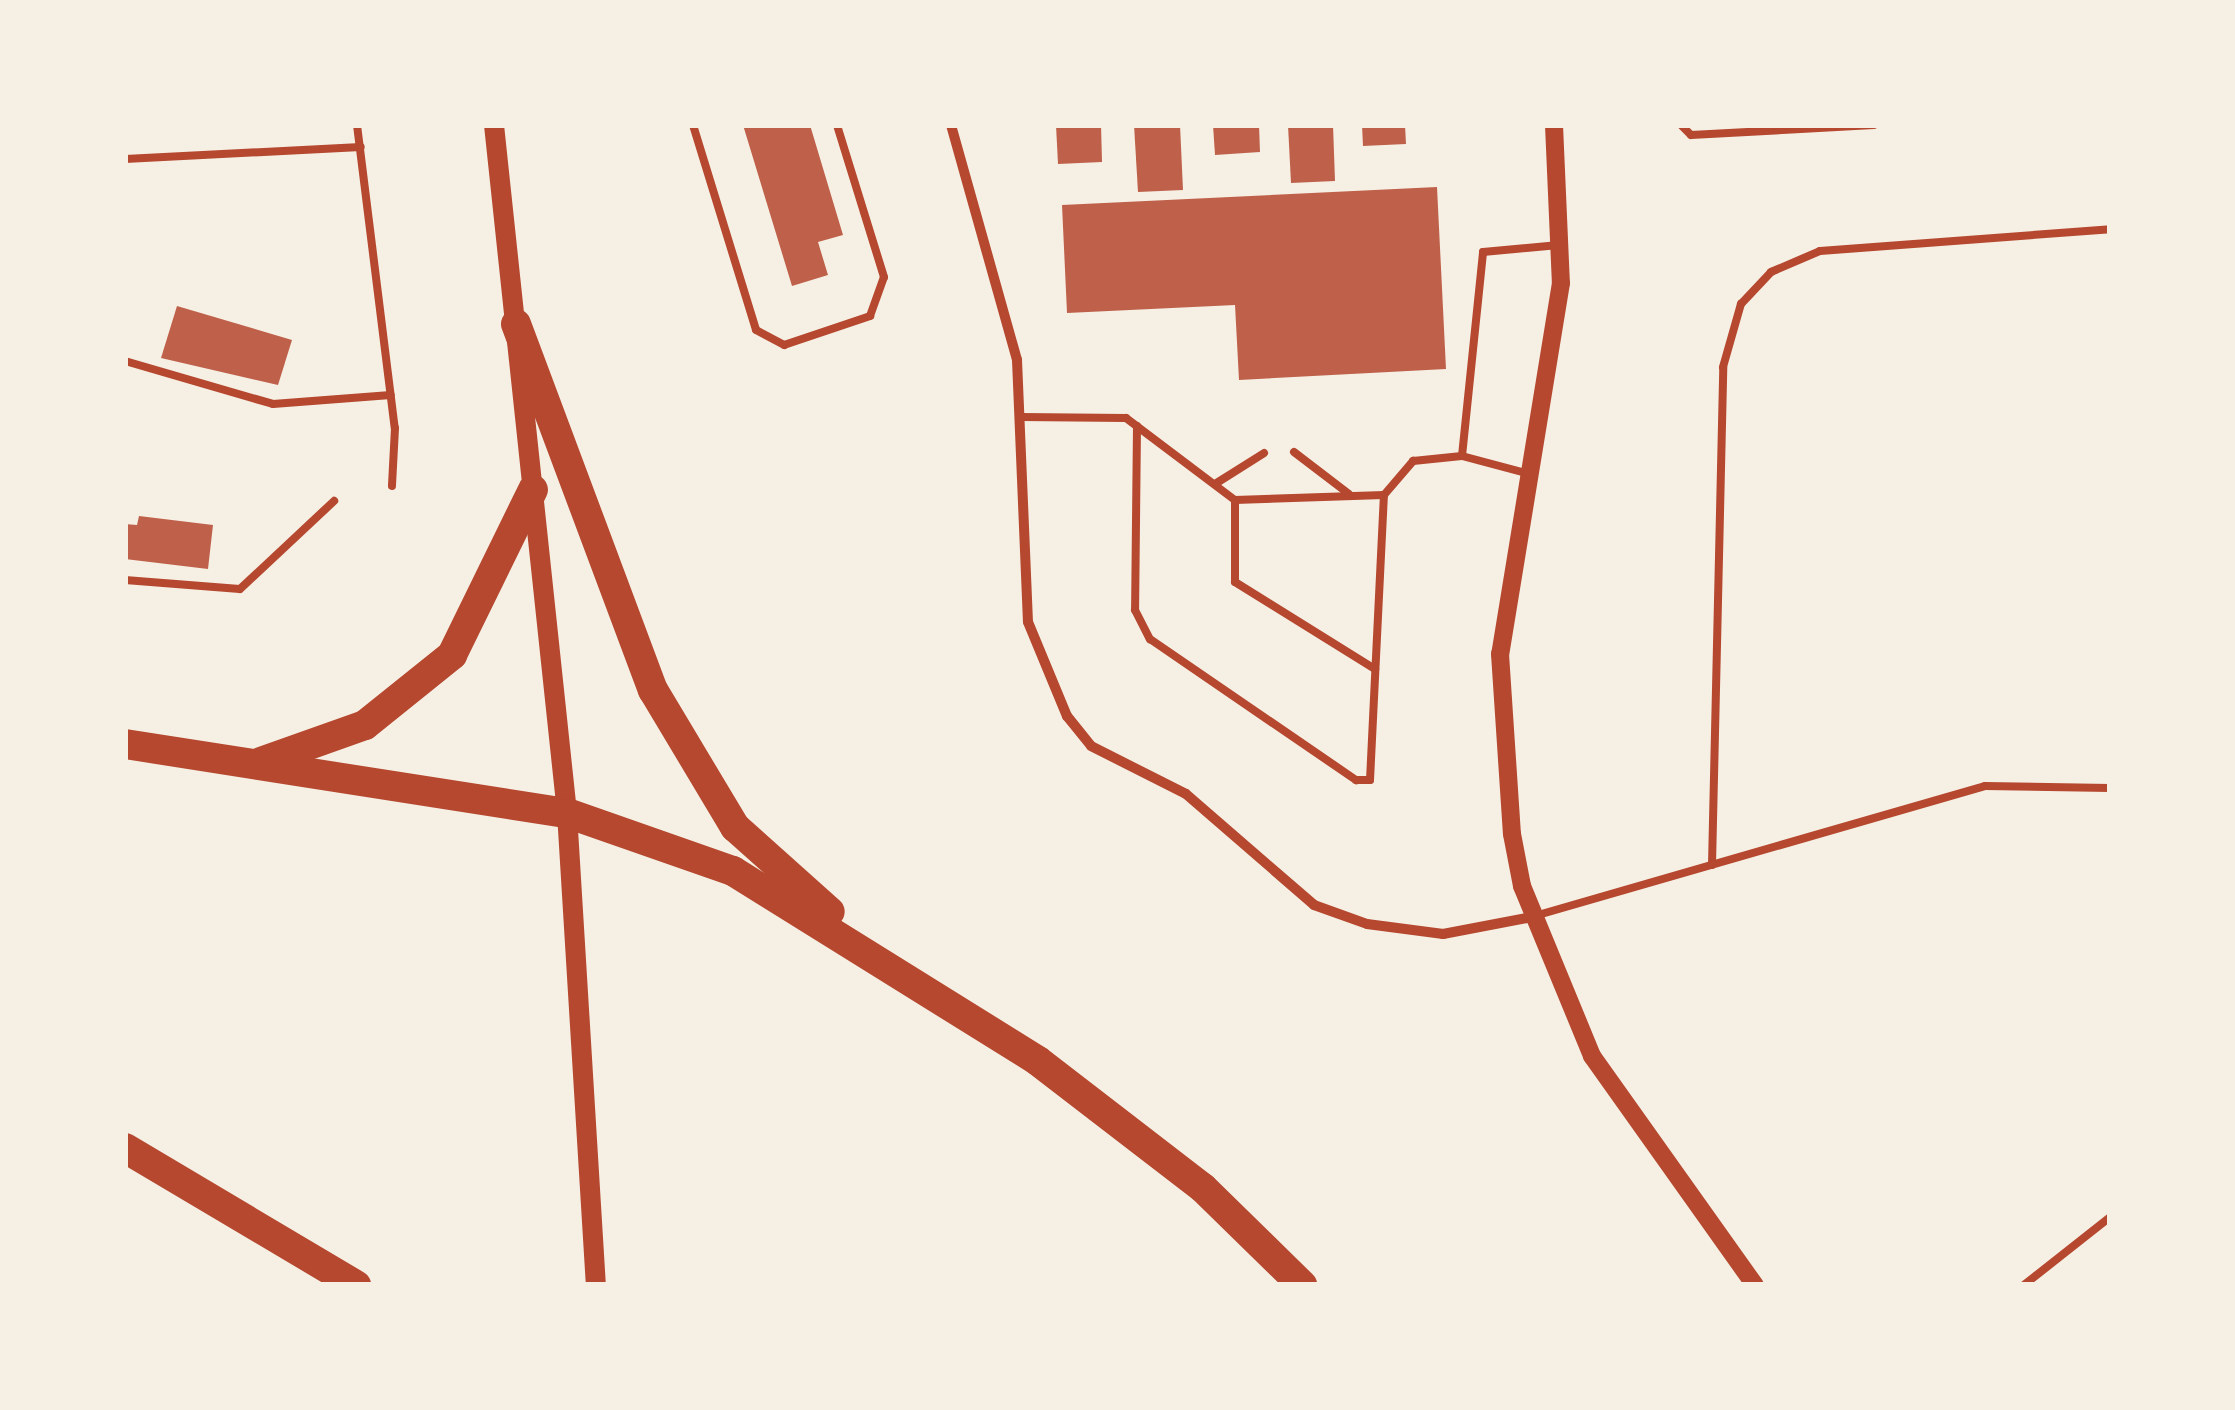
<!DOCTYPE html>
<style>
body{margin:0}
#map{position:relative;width:2235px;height:1410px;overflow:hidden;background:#f6efe4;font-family:Ubuntu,sans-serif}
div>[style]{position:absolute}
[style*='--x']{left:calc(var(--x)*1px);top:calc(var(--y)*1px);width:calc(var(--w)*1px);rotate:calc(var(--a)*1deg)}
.building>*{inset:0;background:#bf614a}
.service>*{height:8px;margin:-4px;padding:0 4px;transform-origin:4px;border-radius:4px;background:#b5482f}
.minor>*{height:10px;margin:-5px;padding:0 5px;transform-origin:5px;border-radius:5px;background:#b5482f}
.tertiary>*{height:18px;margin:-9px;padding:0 9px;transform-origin:9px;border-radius:9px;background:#b5482f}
.secondary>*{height:20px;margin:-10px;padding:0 10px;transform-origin:10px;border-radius:10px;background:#b5482f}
.motorway>*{height:30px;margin:-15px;padding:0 15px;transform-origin:15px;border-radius:15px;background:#b5482f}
span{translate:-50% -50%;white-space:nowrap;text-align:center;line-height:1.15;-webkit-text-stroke:8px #f6efe4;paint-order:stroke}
.frame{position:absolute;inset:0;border:128px solid #f6efe4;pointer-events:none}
</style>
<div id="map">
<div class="building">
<div style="clip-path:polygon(743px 125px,810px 125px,843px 235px,818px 242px,828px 275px,792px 286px)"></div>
<div style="clip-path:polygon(1056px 125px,1101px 125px,1102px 162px,1058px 164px)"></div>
<div style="clip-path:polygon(1134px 125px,1180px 125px,1183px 190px,1138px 192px)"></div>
<div style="clip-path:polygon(1213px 125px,1259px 125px,1260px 152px,1215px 155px)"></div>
<div style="clip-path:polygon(1288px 125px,1333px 125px,1335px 181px,1291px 183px)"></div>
<div style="clip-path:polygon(1362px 125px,1405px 125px,1406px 144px,1363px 146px)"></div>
<div style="clip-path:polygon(1437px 187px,1446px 369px,1239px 380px,1235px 305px,1067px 313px,1062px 205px)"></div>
<div style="clip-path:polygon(177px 306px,292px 340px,278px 385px,161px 358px)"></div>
<div style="clip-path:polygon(139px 516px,213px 525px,208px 569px,125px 559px,125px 524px,137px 525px)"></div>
</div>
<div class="service">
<div style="--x:357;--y:125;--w:305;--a:82.9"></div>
<div style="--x:395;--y:428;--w:58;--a:93"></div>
<div style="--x:693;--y:125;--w:214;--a:72.9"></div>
<div style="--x:756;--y:330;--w:32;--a:28"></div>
<div style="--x:784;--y:345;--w:91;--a:-18.6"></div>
<div style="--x:870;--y:316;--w:41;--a:-70.3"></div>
<div style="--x:884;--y:277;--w:159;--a:-107.2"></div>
<div style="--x:1681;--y:125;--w:14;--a:45"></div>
<div style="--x:1691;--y:135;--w:183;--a:-3.1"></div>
<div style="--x:125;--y:159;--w:236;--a:-2.9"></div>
<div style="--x:125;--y:361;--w:154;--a:16.2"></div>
<div style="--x:273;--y:404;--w:118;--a:-4.4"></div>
<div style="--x:1021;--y:417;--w:105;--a:0.5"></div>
<div style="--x:1126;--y:418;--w:136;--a:37"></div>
<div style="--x:1235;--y:500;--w:149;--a:-1.9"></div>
<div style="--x:1384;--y:495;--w:45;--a:-49.5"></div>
<div style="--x:1413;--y:461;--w:49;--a:-5.8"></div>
<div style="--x:1462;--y:456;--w:66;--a:14.9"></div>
<div style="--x:1137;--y:426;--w:184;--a:90.6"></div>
<div style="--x:1135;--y:610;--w:33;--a:63"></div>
<div style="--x:1150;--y:639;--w:250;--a:34.4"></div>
<div style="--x:1356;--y:780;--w:14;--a:0"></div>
<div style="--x:1370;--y:780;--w:285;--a:-87.2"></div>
<div style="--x:1294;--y:452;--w:69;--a:37.4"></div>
<div style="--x:1462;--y:456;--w:205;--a:-84.1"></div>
<div style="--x:1483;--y:252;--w:76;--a:-5.3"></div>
<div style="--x:1215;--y:484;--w:58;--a:-32.3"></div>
<div style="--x:1235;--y:500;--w:82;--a:90"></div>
<div style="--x:1235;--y:582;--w:165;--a:31.9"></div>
<div style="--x:125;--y:580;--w:115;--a:4.5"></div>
<div style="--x:240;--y:589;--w:129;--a:-43.1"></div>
<div style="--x:1712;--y:865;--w:498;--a:-88.7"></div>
<div style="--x:1723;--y:367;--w:66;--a:-74.1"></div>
<div style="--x:1741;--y:304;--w:44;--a:-46.8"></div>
<div style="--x:1771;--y:272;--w:53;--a:-23.2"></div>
<div style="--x:1820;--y:251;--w:291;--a:-4.3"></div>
<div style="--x:1538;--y:915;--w:465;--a:-16.1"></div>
<div style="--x:1985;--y:786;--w:125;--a:0.9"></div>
<div style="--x:2024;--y:1285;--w:110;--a:-38.3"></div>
</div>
<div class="minor">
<div style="--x:951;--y:125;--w:244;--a:74.3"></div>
<div style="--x:1017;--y:360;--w:262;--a:87.6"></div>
<div style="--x:1028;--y:622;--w:102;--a:67.5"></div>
<div style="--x:1067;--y:716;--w:38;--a:51"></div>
<div style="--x:1091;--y:746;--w:106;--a:26.8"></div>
<div style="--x:1186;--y:794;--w:169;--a:40.9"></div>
<div style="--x:1314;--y:905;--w:56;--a:19.7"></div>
<div style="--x:1367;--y:924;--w:77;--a:7.5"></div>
<div style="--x:1443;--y:934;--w:96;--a:-10.8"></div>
</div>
<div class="tertiary">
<div style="--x:1554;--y:125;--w:158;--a:87.5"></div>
<div style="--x:1561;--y:283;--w:376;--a:99.3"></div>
<div style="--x:1500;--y:654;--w:180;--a:86.2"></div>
<div style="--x:1512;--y:834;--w:53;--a:79.1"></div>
<div style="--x:1522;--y:886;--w:184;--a:67.6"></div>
<div style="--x:1592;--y:1056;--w:281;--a:54.6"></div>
</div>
<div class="secondary">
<div style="--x:494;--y:125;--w:692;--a:83.94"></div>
<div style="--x:567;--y:813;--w:473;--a:86.5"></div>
</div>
<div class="motorway">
<div style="--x:516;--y:324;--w:391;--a:69.5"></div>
<div style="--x:653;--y:690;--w:160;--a:59.1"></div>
<div style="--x:735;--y:827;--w:127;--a:41.8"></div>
<div style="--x:125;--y:744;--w:447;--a:8.9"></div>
<div style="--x:567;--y:813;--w:176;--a:19.3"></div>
<div style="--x:733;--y:871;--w:359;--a:31.9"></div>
<div style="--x:1038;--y:1061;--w:208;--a:37.6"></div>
<div style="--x:1203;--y:1188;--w:139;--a:44.4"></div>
<div style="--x:261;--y:762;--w:110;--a:-19.6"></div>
<div style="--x:365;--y:725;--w:112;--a:-38.8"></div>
<div style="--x:452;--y:655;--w:184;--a:-63.9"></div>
<div style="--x:125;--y:1148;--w:269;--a:30.7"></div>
</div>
<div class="frame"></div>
</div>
